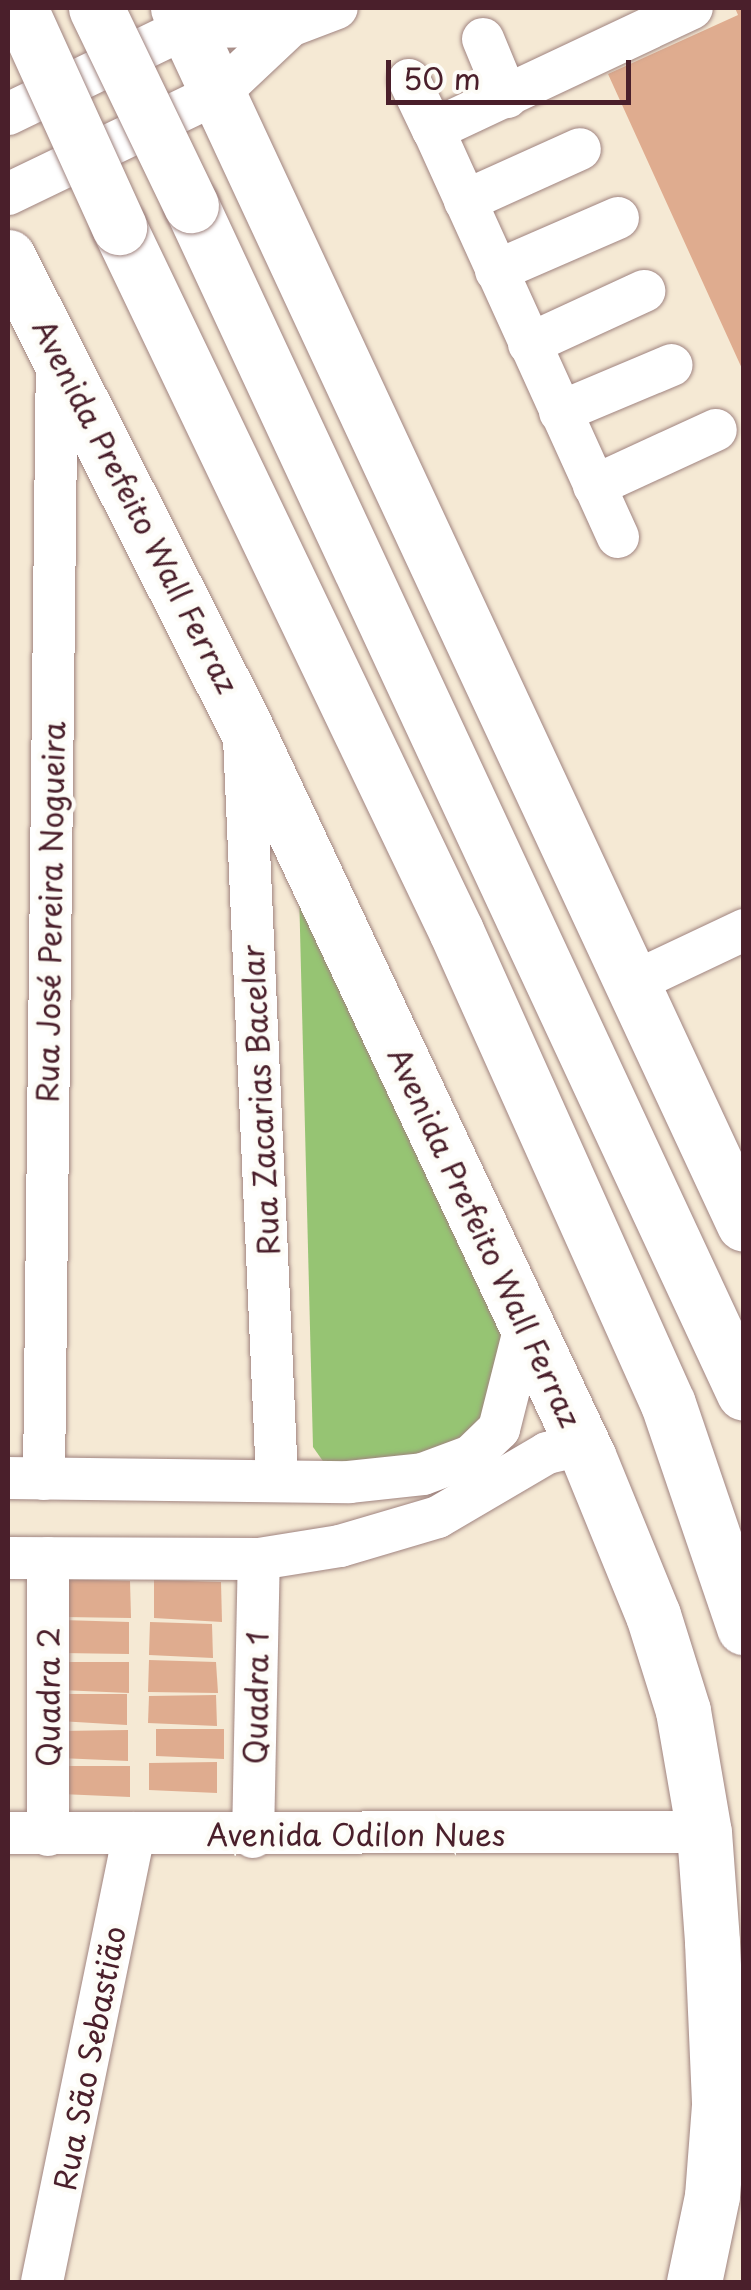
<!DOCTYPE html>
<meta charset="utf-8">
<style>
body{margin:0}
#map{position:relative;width:751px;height:2290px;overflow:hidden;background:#f5e9d4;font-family:"Playpen Sans",sans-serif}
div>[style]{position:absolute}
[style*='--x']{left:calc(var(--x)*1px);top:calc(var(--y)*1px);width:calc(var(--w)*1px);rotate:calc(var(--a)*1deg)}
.green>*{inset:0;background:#96c473}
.building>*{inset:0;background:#dfac8f}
.roads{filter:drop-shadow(0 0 2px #a08480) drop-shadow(0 0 2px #a08480)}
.minor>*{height:42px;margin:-21px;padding:0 21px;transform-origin:21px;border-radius:21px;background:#fff}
.major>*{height:55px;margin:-27.5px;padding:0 27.5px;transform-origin:27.5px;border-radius:27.5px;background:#fff}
.highway>*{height:55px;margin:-27.5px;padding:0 27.5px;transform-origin:27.5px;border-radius:27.5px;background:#fff}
.bridges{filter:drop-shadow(0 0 2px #a08480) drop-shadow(0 0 2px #a08480)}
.highway-bridge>*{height:55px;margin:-27.5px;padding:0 27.5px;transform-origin:27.5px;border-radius:27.5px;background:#fff}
span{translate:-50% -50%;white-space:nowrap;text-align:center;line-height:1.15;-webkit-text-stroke:9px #fdfcf7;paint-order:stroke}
.street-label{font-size:30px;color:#4a1f2b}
.frame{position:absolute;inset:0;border:10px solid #4a1f2b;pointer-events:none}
.scale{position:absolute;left:386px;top:60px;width:245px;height:45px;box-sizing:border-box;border:5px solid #4a1f2b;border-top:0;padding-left:12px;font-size:30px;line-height:35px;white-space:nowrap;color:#4a1f2b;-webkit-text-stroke:8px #fdfcf7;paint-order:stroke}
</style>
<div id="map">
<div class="green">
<div style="clip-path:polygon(299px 890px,503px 1331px,483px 1433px,442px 1454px,332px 1474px,313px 1447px)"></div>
</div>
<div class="building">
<div style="clip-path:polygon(735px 8px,744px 8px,744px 373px,608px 74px,738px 15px)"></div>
<div style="clip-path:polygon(64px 1579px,130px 1581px,131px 1618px,64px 1617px)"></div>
<div style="clip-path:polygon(154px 1580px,221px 1582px,222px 1622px,154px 1618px)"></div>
<div style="clip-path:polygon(62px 1620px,129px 1622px,129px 1654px,62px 1653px)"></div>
<div style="clip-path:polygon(150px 1622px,212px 1624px,213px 1658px,149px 1655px)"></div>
<div style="clip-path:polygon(149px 1660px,216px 1662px,218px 1693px,148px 1692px)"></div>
<div style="clip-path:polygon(61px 1662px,129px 1662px,129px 1693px,61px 1690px)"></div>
<div style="clip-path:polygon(59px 1694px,127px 1694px,127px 1725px,59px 1721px)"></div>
<div style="clip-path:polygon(216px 1695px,217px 1726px,148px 1723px,149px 1696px)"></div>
<div style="clip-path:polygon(156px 1729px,224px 1729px,224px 1759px,156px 1756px)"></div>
<div style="clip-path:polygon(128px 1730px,128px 1761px,60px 1758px,60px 1731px)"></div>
<div style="clip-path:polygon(217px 1762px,217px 1793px,149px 1790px,149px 1763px)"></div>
<div style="clip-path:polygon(62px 1766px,130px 1766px,130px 1797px,61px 1794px)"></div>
</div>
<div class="roads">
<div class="minor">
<div style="--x:483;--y:39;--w:63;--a:67.5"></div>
<div style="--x:409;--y:80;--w:55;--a:64.4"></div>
<div style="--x:8;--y:114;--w:200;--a:-25.8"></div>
<div style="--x:188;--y:27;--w:102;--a:-0.6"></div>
<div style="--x:290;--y:26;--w:50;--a:-21"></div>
<div style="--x:8;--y:194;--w:235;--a:-25.7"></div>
<div style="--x:220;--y:92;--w:96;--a:-43.3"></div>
<div style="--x:465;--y:201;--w:126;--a:-24.3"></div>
<div style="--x:496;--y:271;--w:133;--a:-23.5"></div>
<div style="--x:529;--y:344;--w:127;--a:-24.7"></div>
<div style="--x:560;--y:412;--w:121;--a:-22.8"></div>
<div style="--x:594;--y:486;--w:134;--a:-24.7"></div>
<div style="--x:618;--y:537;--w:447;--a:-114.4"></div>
<div style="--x:433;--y:130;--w:286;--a:-25.2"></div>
<div style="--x:244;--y:738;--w:741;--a:87.45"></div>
<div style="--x:634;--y:982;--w:122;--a:-25.3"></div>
<div style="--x:8;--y:1478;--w:341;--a:0.7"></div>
<div style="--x:349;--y:1482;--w:74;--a:-6.2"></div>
<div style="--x:423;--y:1474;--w:51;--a:-20.6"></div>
<div style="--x:471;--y:1456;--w:39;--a:-44"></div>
<div style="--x:499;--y:1429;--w:110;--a:-75.8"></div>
<div style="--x:44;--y:1479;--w:1124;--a:-89.34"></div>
<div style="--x:8;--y:1558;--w:251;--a:0.2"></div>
<div style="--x:259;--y:1559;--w:82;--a:-9.1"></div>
<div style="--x:340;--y:1546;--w:102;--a:-16.5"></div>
<div style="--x:438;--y:1517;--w:126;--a:-30.4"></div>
<div style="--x:547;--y:1453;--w:26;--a:-13"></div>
<div style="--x:572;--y:1447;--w:18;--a:29"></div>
<div style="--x:8;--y:1833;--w:696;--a:-0.08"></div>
<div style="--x:48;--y:1835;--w:277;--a:-90"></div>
<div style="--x:253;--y:1837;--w:278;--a:-88.8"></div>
<div style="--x:42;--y:2282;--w:458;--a:-78.4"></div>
</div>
<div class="major">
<div style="--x:178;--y:8;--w:1341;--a:65.04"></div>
<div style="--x:8;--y:257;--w:521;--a:63.19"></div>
<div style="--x:243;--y:722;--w:811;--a:64.83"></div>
<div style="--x:588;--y:1456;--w:172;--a:67.8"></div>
<div style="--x:653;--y:1615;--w:101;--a:72.6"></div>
<div style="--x:683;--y:1711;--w:123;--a:80.2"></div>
<div style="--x:704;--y:1832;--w:110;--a:85.8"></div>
<div style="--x:712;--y:1942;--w:163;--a:87.5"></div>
<div style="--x:719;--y:2105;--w:91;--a:94.4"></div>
<div style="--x:712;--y:2196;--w:88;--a:101.8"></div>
</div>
<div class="highway">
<div style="--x:191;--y:205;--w:1310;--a:65.04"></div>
<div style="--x:119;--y:227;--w:781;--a:64.42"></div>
<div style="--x:456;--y:931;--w:518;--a:65.86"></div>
<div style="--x:668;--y:1404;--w:236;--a:71.2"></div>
</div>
</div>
<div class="bridges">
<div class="highway-bridge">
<div style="--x:96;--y:8;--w:219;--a:64.3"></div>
<div style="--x:23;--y:15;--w:233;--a:65.6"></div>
</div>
</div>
<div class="street-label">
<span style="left:136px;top:506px;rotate:63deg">Avenida Prefeito Wall Ferraz</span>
<span style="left:50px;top:912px;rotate:-89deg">Rua José Pereira Nogueira</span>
<span style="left:260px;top:1100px;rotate:-93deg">Rua Zacarias Bacelar</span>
<span style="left:485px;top:1237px;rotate:65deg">Avenida Prefeito Wall Ferraz</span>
<span style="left:48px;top:1697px;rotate:-90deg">Quadra 2</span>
<span style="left:256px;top:1698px;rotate:-89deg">Quadra 1</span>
<span style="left:356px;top:1834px">Avenida Odilon Nues</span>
<span style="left:89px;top:2058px;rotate:-79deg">Rua São Sebastião</span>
</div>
<div class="frame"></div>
<div class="scale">50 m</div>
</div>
